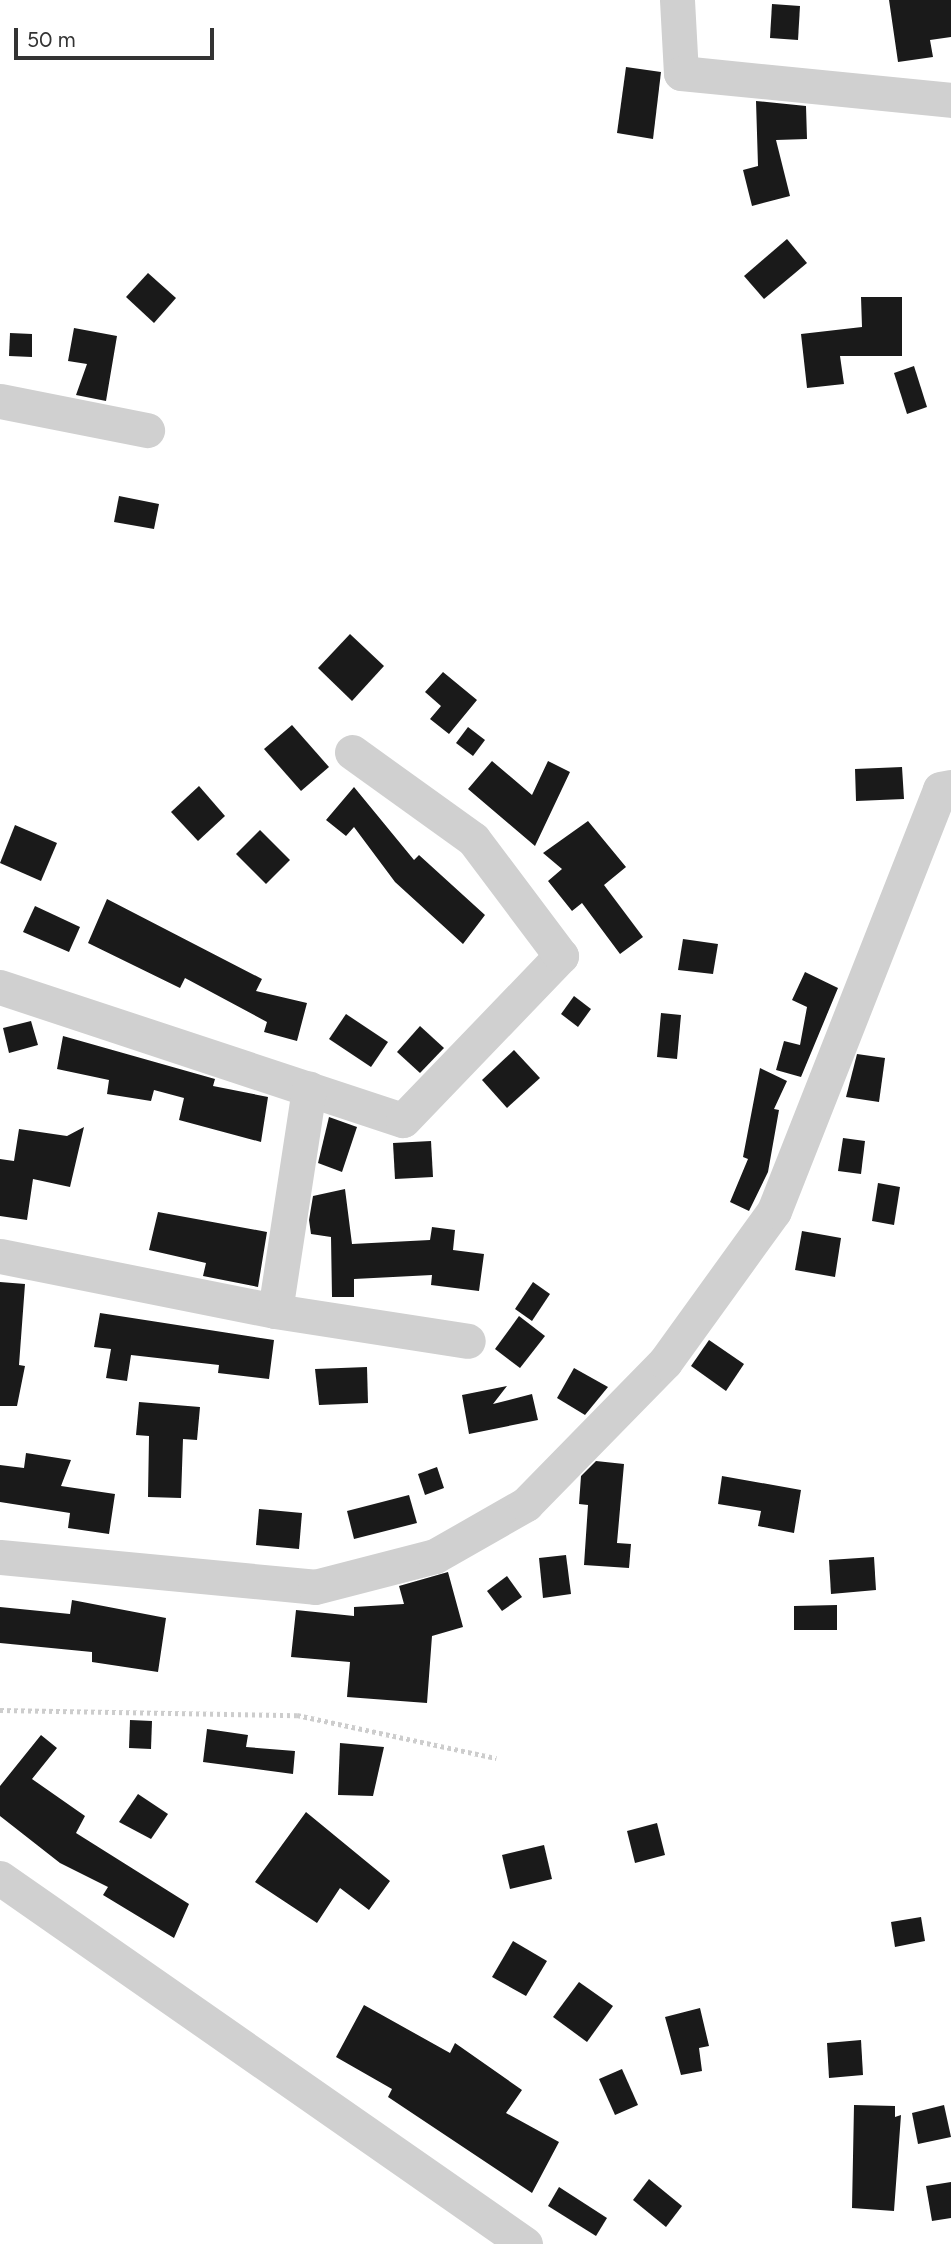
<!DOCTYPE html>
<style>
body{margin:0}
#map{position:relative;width:951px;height:2244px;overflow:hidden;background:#fff;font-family:Figtree,sans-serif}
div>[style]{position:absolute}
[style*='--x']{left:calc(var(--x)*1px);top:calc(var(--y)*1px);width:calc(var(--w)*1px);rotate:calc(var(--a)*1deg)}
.building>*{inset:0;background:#1a1a1a}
.path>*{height:4.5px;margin-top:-2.25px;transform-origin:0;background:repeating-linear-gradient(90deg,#cdcdcd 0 3.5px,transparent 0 7px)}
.minor>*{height:35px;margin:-17.5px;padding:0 17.5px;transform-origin:17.5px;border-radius:17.5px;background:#d0d0d0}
span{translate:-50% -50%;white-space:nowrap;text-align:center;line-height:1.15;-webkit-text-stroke:7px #fff;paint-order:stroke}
.scale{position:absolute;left:14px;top:28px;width:200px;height:32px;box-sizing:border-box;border:4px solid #333;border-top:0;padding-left:9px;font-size:21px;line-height:24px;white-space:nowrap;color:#333;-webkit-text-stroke:5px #fff;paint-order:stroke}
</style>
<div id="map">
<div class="building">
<div style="clip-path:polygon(889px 0,951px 0,951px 37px,930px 40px,933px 57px,898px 62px)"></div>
<div style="clip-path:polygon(772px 4px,800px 6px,798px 40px,770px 38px)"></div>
<div style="clip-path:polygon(626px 67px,661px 72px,653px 139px,617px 133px)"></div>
<div style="clip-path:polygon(756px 101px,806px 106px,807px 139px,776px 140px,790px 196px,752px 206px,743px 170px,758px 166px)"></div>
<div style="clip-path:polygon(787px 239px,807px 263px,764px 299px,744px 276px)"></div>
<div style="clip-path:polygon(148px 273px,176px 298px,154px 323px,126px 297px)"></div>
<div style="clip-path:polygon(861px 297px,902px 297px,902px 356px,840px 356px,844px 384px,807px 388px,801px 334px,862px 327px)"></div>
<div style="clip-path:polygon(74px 328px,117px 336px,106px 401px,76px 395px,87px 364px,68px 361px)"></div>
<div style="clip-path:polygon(10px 333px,32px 334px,32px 357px,9px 356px)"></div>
<div style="clip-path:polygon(914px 366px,927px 407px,907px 414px,894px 373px)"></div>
<div style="clip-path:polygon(119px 496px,159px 504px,154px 529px,114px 522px)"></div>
<div style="clip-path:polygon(350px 634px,384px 666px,352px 701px,318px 668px)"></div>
<div style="clip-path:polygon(443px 672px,477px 700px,449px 734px,430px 719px,441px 706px,425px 692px)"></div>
<div style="clip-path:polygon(292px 725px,329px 767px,301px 791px,264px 749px)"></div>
<div style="clip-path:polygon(468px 727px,485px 740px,473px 756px,456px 743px)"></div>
<div style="clip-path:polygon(492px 761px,532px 795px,548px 761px,570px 772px,535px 846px,468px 789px)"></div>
<div style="clip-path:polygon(902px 767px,904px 799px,856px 801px,855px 769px)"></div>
<div style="clip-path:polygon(199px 786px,225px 816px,198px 841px,171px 812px)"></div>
<div style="clip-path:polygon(354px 787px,414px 860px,419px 855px,485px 915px,463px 944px,395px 882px,354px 827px,346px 836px,326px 820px)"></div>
<div style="clip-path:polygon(588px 821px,626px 867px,604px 885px,643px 937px,620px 954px,582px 903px,572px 911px,548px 881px,562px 869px,543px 853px)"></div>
<div style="clip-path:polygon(15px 825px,57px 843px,41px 881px,0 863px)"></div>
<div style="clip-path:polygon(260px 830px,290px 860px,266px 884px,236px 854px)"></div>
<div style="clip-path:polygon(107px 899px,262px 979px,256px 991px,307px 1003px,297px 1041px,264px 1032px,267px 1022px,185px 978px,180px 988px,88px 943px)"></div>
<div style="clip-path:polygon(35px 906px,80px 927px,69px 952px,23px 932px)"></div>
<div style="clip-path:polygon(683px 939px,718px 944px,713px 974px,678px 970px)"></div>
<div style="clip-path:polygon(805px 972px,838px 988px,801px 1077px,776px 1070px,784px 1041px,800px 1045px,807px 1007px,792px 1000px)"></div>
<div style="clip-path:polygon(574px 996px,591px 1009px,578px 1027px,561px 1014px)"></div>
<div style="clip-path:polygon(661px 1013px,681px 1015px,677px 1059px,657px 1057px)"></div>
<div style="clip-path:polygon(346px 1014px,388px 1042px,371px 1067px,329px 1039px)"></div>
<div style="clip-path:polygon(31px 1021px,38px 1045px,9px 1053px,3px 1028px)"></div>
<div style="clip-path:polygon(420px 1026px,444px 1048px,420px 1073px,397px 1052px)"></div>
<div style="clip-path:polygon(63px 1036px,215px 1079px,213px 1086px,268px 1097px,261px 1142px,179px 1120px,184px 1098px,154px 1090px,151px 1101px,107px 1094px,109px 1080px,57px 1069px)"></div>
<div style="clip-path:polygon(514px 1050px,540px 1078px,507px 1108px,482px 1080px)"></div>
<div style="clip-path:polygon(857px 1054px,885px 1058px,879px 1102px,846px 1097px)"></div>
<div style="clip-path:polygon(760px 1068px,787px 1081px,774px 1109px,779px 1110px,768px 1172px,749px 1211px,730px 1202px,748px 1159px,743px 1157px)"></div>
<div style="clip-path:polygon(329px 1117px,357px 1127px,342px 1172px,318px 1163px)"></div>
<div style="clip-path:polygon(84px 1127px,70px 1187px,33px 1179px,27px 1220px,0 1216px,0 1159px,14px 1161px,19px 1129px,67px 1136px)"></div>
<div style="clip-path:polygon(843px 1138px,865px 1141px,861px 1174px,838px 1171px)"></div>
<div style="clip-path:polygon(431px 1141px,433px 1177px,395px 1179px,393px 1143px)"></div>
<div style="clip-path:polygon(878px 1183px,900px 1187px,894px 1225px,872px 1221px)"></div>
<div style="clip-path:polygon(345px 1189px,352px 1244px,430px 1240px,432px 1227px,455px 1230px,453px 1250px,484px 1254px,479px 1291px,431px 1285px,432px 1275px,354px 1279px,354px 1297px,332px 1297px,331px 1237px,311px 1234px,309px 1220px,313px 1196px)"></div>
<div style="clip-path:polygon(158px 1212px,267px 1232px,258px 1287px,203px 1276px,206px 1263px,149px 1250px)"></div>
<div style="clip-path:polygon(802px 1231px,841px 1238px,835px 1277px,795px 1270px)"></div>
<div style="clip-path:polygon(0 1282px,25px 1284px,19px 1365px,25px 1366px,17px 1406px,0 1406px)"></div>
<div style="clip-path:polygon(533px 1282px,550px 1294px,532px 1321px,515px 1309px)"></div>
<div style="clip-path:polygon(100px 1313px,274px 1340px,269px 1379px,218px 1373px,219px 1365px,131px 1355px,127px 1381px,106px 1378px,111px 1349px,94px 1347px)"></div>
<div style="clip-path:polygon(519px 1316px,545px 1336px,520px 1368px,495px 1349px)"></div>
<div style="clip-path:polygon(709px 1340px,744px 1364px,726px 1391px,691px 1366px)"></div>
<div style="clip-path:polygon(367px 1367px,368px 1403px,319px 1405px,315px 1369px)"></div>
<div style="clip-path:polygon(574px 1368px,608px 1387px,585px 1415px,557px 1398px)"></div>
<div style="clip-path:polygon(507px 1386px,493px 1404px,532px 1394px,538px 1420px,469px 1434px,462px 1395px)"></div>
<div style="clip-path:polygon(139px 1402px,200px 1407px,197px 1440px,183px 1439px,181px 1498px,148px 1497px,149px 1436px,136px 1435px)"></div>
<div style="clip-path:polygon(26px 1453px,71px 1460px,61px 1486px,115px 1494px,109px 1534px,68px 1528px,70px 1513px,0 1502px,0 1465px,24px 1468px)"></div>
<div style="clip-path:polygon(596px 1461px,624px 1464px,617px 1543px,631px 1544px,629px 1568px,584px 1565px,588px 1505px,579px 1504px,581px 1476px)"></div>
<div style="clip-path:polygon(437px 1467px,444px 1488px,425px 1495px,418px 1474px)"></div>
<div style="clip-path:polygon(722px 1476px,801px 1490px,794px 1533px,758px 1526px,761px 1511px,718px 1504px)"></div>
<div style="clip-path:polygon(409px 1495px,417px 1523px,354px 1539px,347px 1511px)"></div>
<div style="clip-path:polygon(259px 1509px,302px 1513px,299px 1549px,256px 1545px)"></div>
<div style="clip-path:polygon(566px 1555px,571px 1594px,543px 1598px,539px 1558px)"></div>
<div style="clip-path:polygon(874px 1557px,876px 1590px,831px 1594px,829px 1560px)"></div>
<div style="clip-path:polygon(448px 1572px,463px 1627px,432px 1636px,427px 1703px,347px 1697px,350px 1662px,291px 1657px,296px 1610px,354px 1616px,354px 1607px,404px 1604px,399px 1586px)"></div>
<div style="clip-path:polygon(507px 1576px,522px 1597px,502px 1611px,487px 1591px)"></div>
<div style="clip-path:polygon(72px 1600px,166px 1618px,158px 1672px,92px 1662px,92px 1652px,0 1643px,0 1607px,70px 1614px)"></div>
<div style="clip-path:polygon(837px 1605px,837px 1630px,794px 1630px,794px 1606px)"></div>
<div style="clip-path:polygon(130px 1720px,152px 1721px,151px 1749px,129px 1748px)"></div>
<div style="clip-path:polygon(207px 1729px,248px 1735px,246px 1747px,295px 1751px,293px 1774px,203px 1762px)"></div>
<div style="clip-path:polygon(41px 1735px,57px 1748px,32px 1779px,85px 1816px,76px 1833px,189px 1904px,174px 1938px,103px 1895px,108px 1887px,60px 1863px,0 1816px,0 1786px)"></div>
<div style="clip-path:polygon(340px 1743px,384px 1747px,373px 1796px,338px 1795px)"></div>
<div style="clip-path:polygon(138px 1794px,168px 1814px,151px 1839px,119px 1822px)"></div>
<div style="clip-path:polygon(306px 1812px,390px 1881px,369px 1910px,340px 1888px,317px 1923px,255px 1882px)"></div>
<div style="clip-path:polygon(657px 1823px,665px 1855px,635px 1863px,627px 1831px)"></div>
<div style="clip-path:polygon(544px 1845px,552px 1879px,510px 1889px,502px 1855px)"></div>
<div style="clip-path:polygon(921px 1917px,925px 1941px,895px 1947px,891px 1922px)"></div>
<div style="clip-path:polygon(513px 1941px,547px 1961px,526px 1996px,492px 1977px)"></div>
<div style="clip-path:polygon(579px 1982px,613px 2006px,587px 2042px,553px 2017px)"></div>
<div style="clip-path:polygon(364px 2005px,450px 2053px,455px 2043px,522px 2090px,506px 2113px,559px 2142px,532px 2193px,388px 2097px,392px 2089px,336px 2057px)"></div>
<div style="clip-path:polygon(700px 2008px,709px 2046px,699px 2048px,702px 2071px,681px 2075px,665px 2017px)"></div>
<div style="clip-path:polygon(861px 2040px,863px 2075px,829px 2078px,827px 2043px)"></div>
<div style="clip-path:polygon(622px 2069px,638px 2105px,615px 2115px,599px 2079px)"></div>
<div style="clip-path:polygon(854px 2105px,895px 2106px,895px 2117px,901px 2115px,894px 2211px,852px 2208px)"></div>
<div style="clip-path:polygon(944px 2105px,951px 2137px,918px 2144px,912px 2113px)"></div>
<div style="clip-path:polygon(649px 2179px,682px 2206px,666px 2227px,633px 2200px)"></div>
<div style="clip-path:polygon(951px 2182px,951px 2218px,932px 2221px,926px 2186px)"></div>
<div style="clip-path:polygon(559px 2187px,607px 2218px,596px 2236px,548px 2206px)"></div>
</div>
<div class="path">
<div style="--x:0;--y:1710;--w:297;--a:1"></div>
<div style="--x:297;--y:1715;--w:204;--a:12.2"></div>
</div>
<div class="minor">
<div style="--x:677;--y:0;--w:73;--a:86.9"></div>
<div style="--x:681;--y:73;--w:271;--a:5.7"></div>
<div style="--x:0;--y:401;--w:150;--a:11.2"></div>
<div style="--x:0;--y:987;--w:424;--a:18.3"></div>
<div style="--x:403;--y:1120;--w:228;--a:-46.1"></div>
<div style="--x:561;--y:956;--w:146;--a:-126.9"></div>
<div style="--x:473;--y:839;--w:149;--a:-144.3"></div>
<div style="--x:0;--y:1256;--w:280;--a:11.3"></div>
<div style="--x:275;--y:1311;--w:195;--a:8.8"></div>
<div style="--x:275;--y:1311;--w:225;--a:-81.3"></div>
<div style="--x:0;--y:1557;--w:316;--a:5.4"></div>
<div style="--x:315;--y:1587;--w:124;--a:-14.5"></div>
<div style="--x:435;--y:1556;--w:105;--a:-29.7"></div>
<div style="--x:526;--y:1504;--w:199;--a:-45.6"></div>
<div style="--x:665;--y:1362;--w:186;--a:-54.2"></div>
<div style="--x:774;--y:1211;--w:453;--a:-68.5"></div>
<div style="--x:940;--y:789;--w:11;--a:-10"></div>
<div style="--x:0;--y:1878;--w:640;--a:34.88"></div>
</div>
<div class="scale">50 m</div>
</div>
